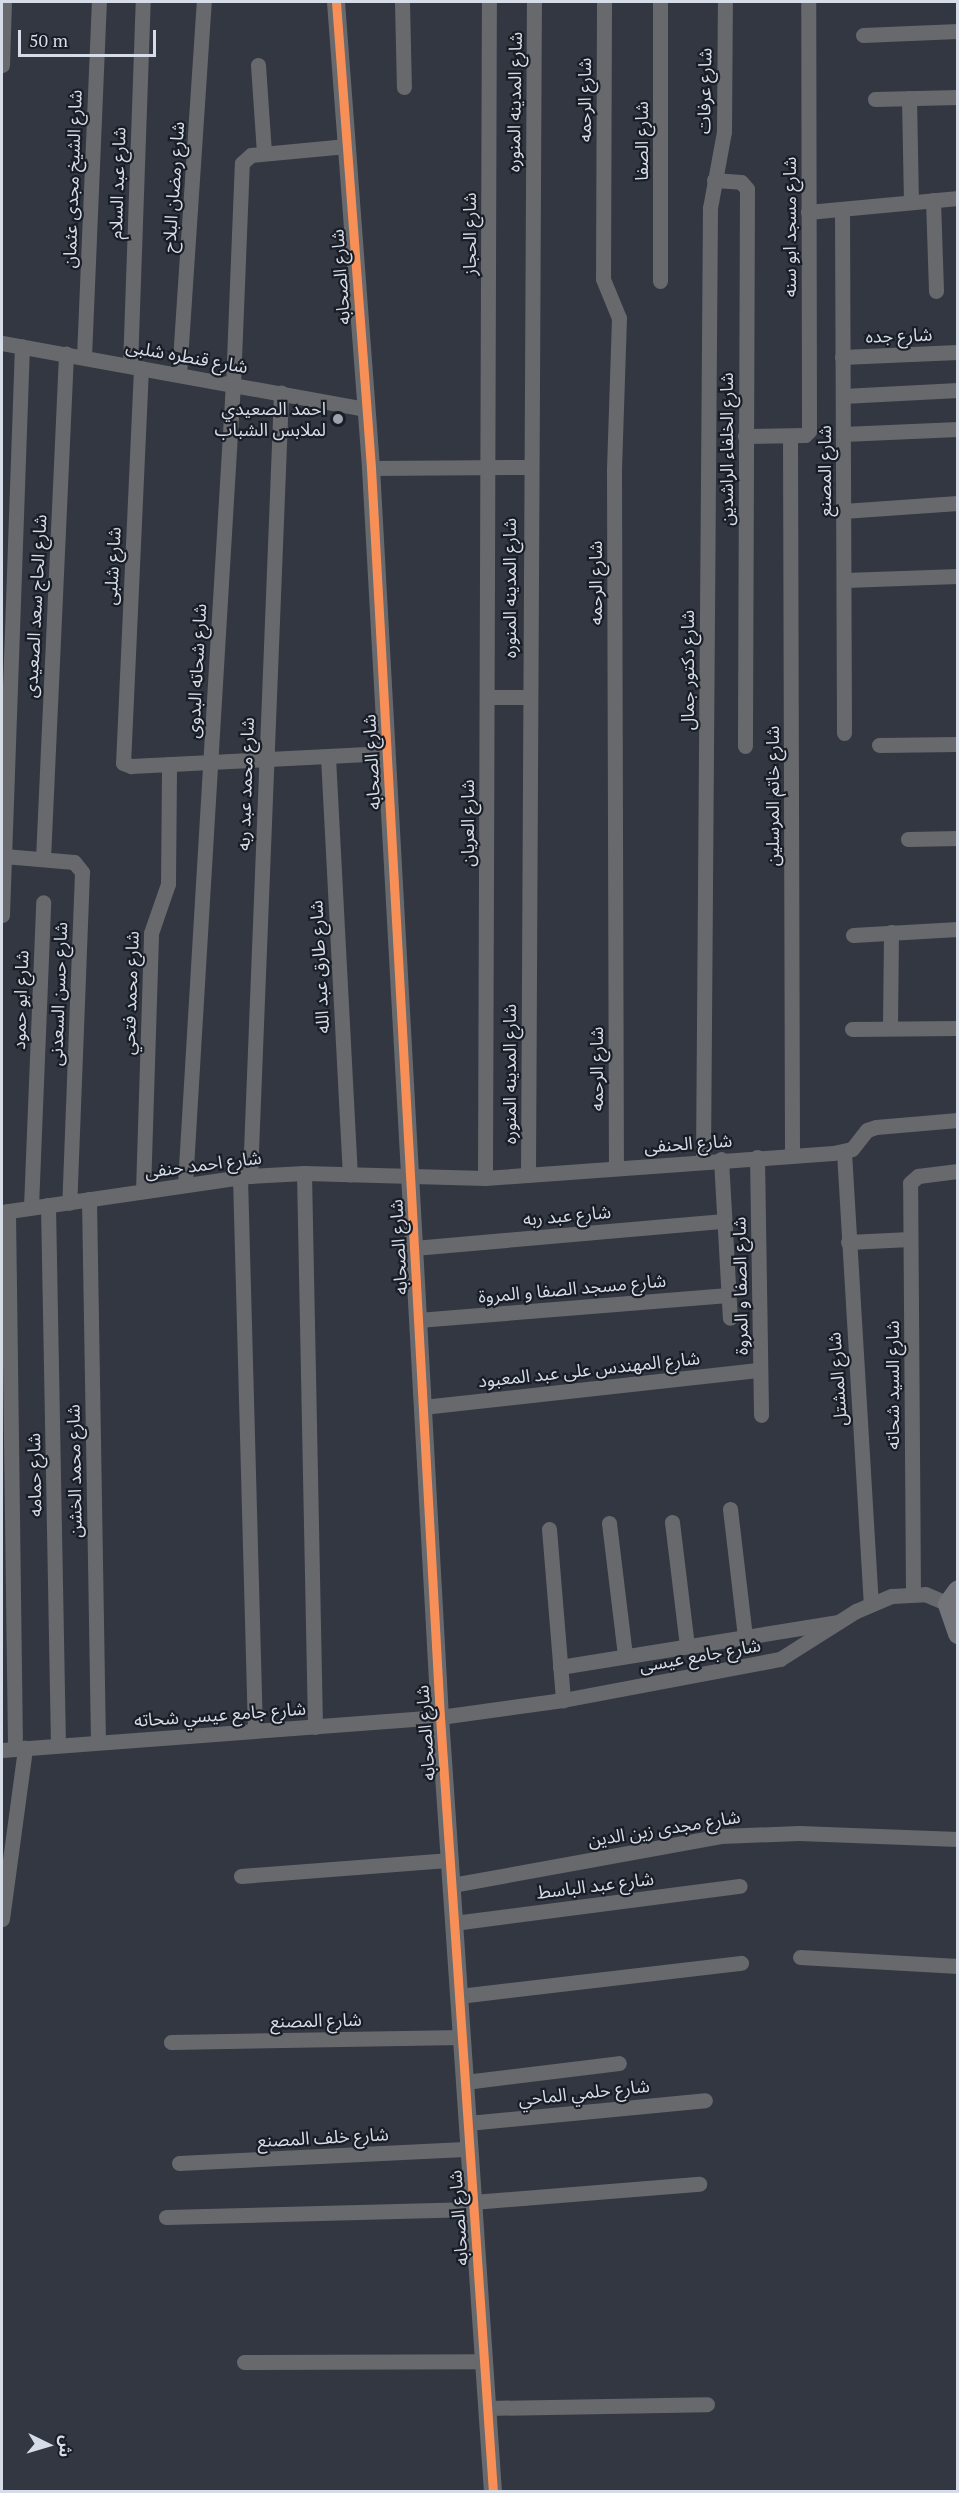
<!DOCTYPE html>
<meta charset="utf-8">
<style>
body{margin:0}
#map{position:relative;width:959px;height:2493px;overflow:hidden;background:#323742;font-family:"PT Serif","Noto Sans Arabic",serif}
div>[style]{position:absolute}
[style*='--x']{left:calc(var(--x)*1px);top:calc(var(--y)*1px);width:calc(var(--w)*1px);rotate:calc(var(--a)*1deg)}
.minor>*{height:15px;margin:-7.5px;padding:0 7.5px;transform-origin:7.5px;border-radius:7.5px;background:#67696d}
.tertiary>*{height:18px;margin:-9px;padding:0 9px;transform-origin:9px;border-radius:9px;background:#67696d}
.secondary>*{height:21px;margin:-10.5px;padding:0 10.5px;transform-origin:10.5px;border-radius:10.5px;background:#727479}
.cycleway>*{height:9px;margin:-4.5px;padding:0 4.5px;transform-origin:4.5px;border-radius:4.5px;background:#f78f57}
.dots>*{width:16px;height:16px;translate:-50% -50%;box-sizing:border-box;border:3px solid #191d25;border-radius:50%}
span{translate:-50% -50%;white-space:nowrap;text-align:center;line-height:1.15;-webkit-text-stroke:4.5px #191d25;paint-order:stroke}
.street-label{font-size:18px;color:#d6dce8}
.poi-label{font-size:18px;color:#d6dce8}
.right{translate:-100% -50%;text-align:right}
.frame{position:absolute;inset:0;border:3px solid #d6dce8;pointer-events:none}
.north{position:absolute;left:18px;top:2415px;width:60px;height:60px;-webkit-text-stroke:4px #191d25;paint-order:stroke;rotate:95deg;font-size:16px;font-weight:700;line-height:24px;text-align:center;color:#d6dce8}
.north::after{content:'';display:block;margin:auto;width:21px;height:27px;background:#d6dce8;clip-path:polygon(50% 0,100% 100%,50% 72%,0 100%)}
.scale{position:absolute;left:18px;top:30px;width:138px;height:27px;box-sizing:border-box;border:3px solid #d6dce8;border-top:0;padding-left:8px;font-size:18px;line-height:21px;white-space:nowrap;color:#d6dce8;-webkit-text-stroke:4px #191d25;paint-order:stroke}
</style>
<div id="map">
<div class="minor">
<div style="--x:402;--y:2;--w:85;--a:88.7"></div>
<div style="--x:604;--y:2;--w:277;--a:90.2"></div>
<div style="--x:603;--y:279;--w:42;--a:67.7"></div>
<div style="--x:619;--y:318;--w:152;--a:91.9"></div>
<div style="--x:614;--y:470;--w:698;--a:89.84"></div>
<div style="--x:863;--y:35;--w:95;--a:-2.4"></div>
<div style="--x:2;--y:65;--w:63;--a:-88.2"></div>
<div style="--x:258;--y:65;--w:88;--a:86.1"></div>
<div style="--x:909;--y:98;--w:104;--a:88.9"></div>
<div style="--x:875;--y:99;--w:83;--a:-1.4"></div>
<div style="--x:714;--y:180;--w:27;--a:4"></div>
<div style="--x:741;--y:182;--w:9;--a:49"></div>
<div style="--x:747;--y:189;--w:557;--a:90.21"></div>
<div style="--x:933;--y:200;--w:91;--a:88.1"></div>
<div style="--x:842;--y:209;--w:524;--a:89.78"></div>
<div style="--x:808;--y:212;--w:151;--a:-5.3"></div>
<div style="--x:660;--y:281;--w:279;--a:-90"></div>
<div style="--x:2;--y:343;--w:370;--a:10.3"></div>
<div style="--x:84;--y:357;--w:355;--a:-87.6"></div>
<div style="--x:842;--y:357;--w:116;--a:-2.5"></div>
<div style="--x:130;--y:366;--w:364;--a:-88"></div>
<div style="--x:141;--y:368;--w:395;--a:92.6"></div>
<div style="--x:123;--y:763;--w:9;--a:21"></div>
<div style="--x:131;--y:766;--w:256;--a:-2.9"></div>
<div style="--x:179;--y:375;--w:374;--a:-86.2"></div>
<div style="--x:843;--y:396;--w:115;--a:-3"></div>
<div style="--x:843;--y:434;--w:115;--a:-2.5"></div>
<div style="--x:745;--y:436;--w:60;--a:-1"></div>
<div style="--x:805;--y:435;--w:6;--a:-45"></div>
<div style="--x:809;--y:431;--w:429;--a:-90.1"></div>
<div style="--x:790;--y:436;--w:720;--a:89.84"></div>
<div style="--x:371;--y:468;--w:159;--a:-0.4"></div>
<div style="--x:843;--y:511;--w:115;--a:-4"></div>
<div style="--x:845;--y:580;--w:113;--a:-2"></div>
<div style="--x:487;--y:697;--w:41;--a:0"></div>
<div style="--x:879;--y:745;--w:79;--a:-0.7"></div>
<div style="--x:328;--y:757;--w:418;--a:87"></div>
<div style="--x:908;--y:839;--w:50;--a:-1.1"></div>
<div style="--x:4;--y:856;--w:70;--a:4.9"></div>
<div style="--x:74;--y:862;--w:13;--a:51"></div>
<div style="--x:82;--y:872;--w:331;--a:92.2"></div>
<div style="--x:43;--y:859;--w:506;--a:-87.39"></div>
<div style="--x:2;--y:915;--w:569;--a:-87.99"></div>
<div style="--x:853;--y:935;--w:105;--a:-3.3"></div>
<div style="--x:890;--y:1028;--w:96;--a:-89.4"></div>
<div style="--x:852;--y:1029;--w:106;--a:-0.5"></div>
<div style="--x:844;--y:1152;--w:451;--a:86.6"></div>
<div style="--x:757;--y:1157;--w:258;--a:89.1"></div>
<div style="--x:721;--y:1159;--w:159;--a:86.8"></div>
<div style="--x:703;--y:1161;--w:953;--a:-89.58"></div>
<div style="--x:710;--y:208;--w:77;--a:-79.6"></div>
<div style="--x:724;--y:132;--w:130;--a:-89.6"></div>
<div style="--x:304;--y:1173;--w:554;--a:88.86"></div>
<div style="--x:528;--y:1175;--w:1173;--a:-89.71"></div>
<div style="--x:250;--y:1176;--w:784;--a:-87.73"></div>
<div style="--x:240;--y:1177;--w:554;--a:88.45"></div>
<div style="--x:485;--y:1178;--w:1176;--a:-89.81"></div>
<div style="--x:185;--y:1184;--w:801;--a:-86.57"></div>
<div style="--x:233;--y:384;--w:221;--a:-87.7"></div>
<div style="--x:242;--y:163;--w:12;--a:-42"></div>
<div style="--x:251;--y:155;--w:96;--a:-5.4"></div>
<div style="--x:143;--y:1191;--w:258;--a:-88.2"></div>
<div style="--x:151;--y:933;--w:52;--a:-70.9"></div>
<div style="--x:168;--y:884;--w:120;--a:-89.5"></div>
<div style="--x:89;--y:1199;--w:543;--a:89.05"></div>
<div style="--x:48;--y:1205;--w:540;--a:88.94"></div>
<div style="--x:31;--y:1207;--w:305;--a:-87.7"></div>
<div style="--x:8;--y:1211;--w:538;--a:89.25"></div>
<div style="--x:2;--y:1212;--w:251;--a:-8.3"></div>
<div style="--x:250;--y:1176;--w:54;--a:-3.2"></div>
<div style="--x:304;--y:1173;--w:181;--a:1.6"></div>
<div style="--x:485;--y:1178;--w:349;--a:-4.1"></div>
<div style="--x:833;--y:1153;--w:19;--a:-12"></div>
<div style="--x:852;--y:1149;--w:24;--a:-52"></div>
<div style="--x:867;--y:1130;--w:9;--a:-18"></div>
<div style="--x:876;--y:1127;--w:82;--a:-4.9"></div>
<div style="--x:848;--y:1242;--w:62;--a:-2.8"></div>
<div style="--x:414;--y:1248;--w:311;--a:-5"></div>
<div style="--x:418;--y:1320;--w:311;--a:-4.6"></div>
<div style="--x:423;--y:1407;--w:339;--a:-6.3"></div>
<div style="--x:730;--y:1509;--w:129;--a:83.3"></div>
<div style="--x:672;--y:1522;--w:125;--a:83.1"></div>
<div style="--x:609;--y:1523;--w:134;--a:83.1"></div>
<div style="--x:549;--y:1529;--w:172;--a:85.3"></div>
<div style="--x:913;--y:1593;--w:410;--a:-90.4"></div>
<div style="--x:910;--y:1183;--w:11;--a:-41"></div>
<div style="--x:918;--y:1176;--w:40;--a:-7.1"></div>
<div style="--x:560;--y:1667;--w:282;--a:-9.2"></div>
<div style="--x:2;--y:1750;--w:439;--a:-4.3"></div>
<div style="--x:440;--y:1717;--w:124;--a:-7.9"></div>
<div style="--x:563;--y:1700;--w:221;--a:-10.7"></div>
<div style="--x:780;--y:1659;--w:90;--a:-32.3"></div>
<div style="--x:856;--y:1611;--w:39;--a:-23"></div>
<div style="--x:892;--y:1596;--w:33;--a:-3"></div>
<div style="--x:925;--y:1594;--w:25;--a:23"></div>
<div style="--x:241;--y:1876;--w:210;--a:-4.4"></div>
<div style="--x:452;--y:1885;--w:273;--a:-10.3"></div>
<div style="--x:721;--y:1836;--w:78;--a:-2.2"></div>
<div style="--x:799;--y:1833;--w:159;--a:2.2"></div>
<div style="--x:2;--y:1919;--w:173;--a:-82.3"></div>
<div style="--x:454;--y:1923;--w:288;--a:-7.4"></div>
<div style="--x:800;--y:1957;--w:158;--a:3.3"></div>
<div style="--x:459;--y:1996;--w:284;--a:-6.7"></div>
<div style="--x:171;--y:2042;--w:291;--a:-1"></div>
<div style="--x:465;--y:2082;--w:155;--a:-7"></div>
<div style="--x:468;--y:2123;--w:238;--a:-5.5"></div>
<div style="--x:179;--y:2163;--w:291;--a:-2.8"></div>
<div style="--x:473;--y:2202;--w:227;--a:-4.6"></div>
<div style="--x:166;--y:2217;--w:308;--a:-1.5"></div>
<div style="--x:244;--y:2362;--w:240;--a:-0.2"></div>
<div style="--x:487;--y:2408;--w:220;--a:-1"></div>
</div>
<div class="tertiary">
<div style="--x:336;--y:2;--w:467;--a:85.7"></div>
<div style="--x:371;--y:468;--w:1251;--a:86.84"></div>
<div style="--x:440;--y:1717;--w:777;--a:86.09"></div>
</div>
<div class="secondary">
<div style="--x:958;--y:1590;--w:17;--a:126"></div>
<div style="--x:948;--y:1604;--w:31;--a:71"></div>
</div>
<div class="cycleway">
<div style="--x:336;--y:2;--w:467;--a:85.7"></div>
<div style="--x:371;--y:468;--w:1251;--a:86.84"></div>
<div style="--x:440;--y:1717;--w:777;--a:86.09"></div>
</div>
<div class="dots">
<div style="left:338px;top:419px;background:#9da2ae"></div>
</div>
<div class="street-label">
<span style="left:704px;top:91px;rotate:-89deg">شارع عرفات</span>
<span style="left:584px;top:100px;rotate:-90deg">شارع الرحمه</span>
<span style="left:514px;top:102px;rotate:-89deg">شارع المدينه المنوره</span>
<span style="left:641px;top:141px;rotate:-90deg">شارع الصفا</span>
<span style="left:72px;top:179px;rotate:-88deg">شارع الشيخ مجدى عثمان</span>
<span style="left:117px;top:183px;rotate:-88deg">شارع عبد السلام</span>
<span style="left:173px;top:187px;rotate:-86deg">شارع رمضان البلاح</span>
<span style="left:789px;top:227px;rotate:-90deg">شارع مسجد ابو سنه</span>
<span style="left:469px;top:234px;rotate:-90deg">شارع الحجاز</span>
<span style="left:340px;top:277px;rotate:-94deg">شارع الصحابه</span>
<span style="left:899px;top:335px;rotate:-2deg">شارع جده</span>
<span style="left:187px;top:356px;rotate:10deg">شارع قنطره شلبى</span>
<span style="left:726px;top:449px;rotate:-90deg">شارع الخلفاء الراشدين</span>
<span style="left:824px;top:471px;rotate:-90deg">شارع المصنع</span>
<span style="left:112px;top:566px;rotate:-87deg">شارع شلبى</span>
<span style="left:595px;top:583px;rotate:-90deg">شارع الرحمه</span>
<span style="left:509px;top:588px;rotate:-90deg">شارع المدينه المنوره</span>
<span style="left:35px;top:606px;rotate:-87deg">شارع الحاج سعد الصعيدى</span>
<span style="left:687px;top:670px;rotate:-90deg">شارع دكتور جمال</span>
<span style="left:196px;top:671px;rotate:-87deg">شارع شحاته البدوى</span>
<span style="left:371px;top:762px;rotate:-93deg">شارع الصحابه</span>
<span style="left:245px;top:784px;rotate:-88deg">شارع محمد عبد ربه</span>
<span style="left:772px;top:796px;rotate:-90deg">شارع خاتم المرسلين</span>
<span style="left:467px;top:823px;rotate:-90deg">شارع العريان</span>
<span style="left:319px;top:967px;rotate:-93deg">شارع طارق عبد الله</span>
<span style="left:130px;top:993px;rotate:-88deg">شارع محمد فتحي</span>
<span style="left:58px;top:994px;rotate:-88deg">شارع حسن السعدنى</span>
<span style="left:20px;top:1000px;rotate:-88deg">شارع ابو حمود</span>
<span style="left:596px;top:1069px;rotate:-90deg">شارع الرحمه</span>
<span style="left:509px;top:1074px;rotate:-90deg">شارع المدينه المنوره</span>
<span style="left:688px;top:1143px;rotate:-4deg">شارع الحنفى</span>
<span style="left:203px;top:1164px;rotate:-7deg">شارع احمد حنفى</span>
<span style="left:567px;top:1215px;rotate:-5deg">شارع عبد ربه</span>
<span style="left:398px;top:1247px;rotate:-93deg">شارع الصحابه</span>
<span style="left:740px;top:1286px;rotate:-91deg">شارع الصفا و المروة</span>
<span style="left:572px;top:1288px;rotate:-5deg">شارع مسجد الصفا و المروة</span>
<span style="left:589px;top:1369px;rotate:-6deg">شارع المهندس على عبد المعبود</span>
<span style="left:837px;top:1379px;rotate:-94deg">شارع المشتل</span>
<span style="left:892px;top:1385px;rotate:-90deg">شارع السيد شحاته</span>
<span style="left:74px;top:1471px;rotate:-91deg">شارع محمد الخشن</span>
<span style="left:34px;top:1475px;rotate:-91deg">شارع حمامه</span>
<span style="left:700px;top:1655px;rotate:-10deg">شارع جامع عيسى</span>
<span style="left:220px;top:1714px;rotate:-4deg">شارع جامع عيسي شحاته</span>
<span style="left:425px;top:1733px;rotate:-94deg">شارع الصحابه</span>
<span style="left:664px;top:1828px;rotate:-9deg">شارع مجدى زين الدين</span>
<span style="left:595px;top:1885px;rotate:-7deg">شارع عبد الباسط</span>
<span style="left:316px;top:2020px;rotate:-1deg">شارع المصنع</span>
<span style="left:584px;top:2092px;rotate:-6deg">شارع حلمي الماحي</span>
<span style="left:323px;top:2137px;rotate:-3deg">شارع خلف المصنع</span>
<span style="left:458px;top:2218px;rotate:-94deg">شارع الصحابه</span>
</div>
<div class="poi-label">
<span class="right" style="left:326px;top:419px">احمد الصعيدي<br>لملابس الشباب</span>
</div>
<div class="frame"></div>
<div class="north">ش</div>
<div class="scale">50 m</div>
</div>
